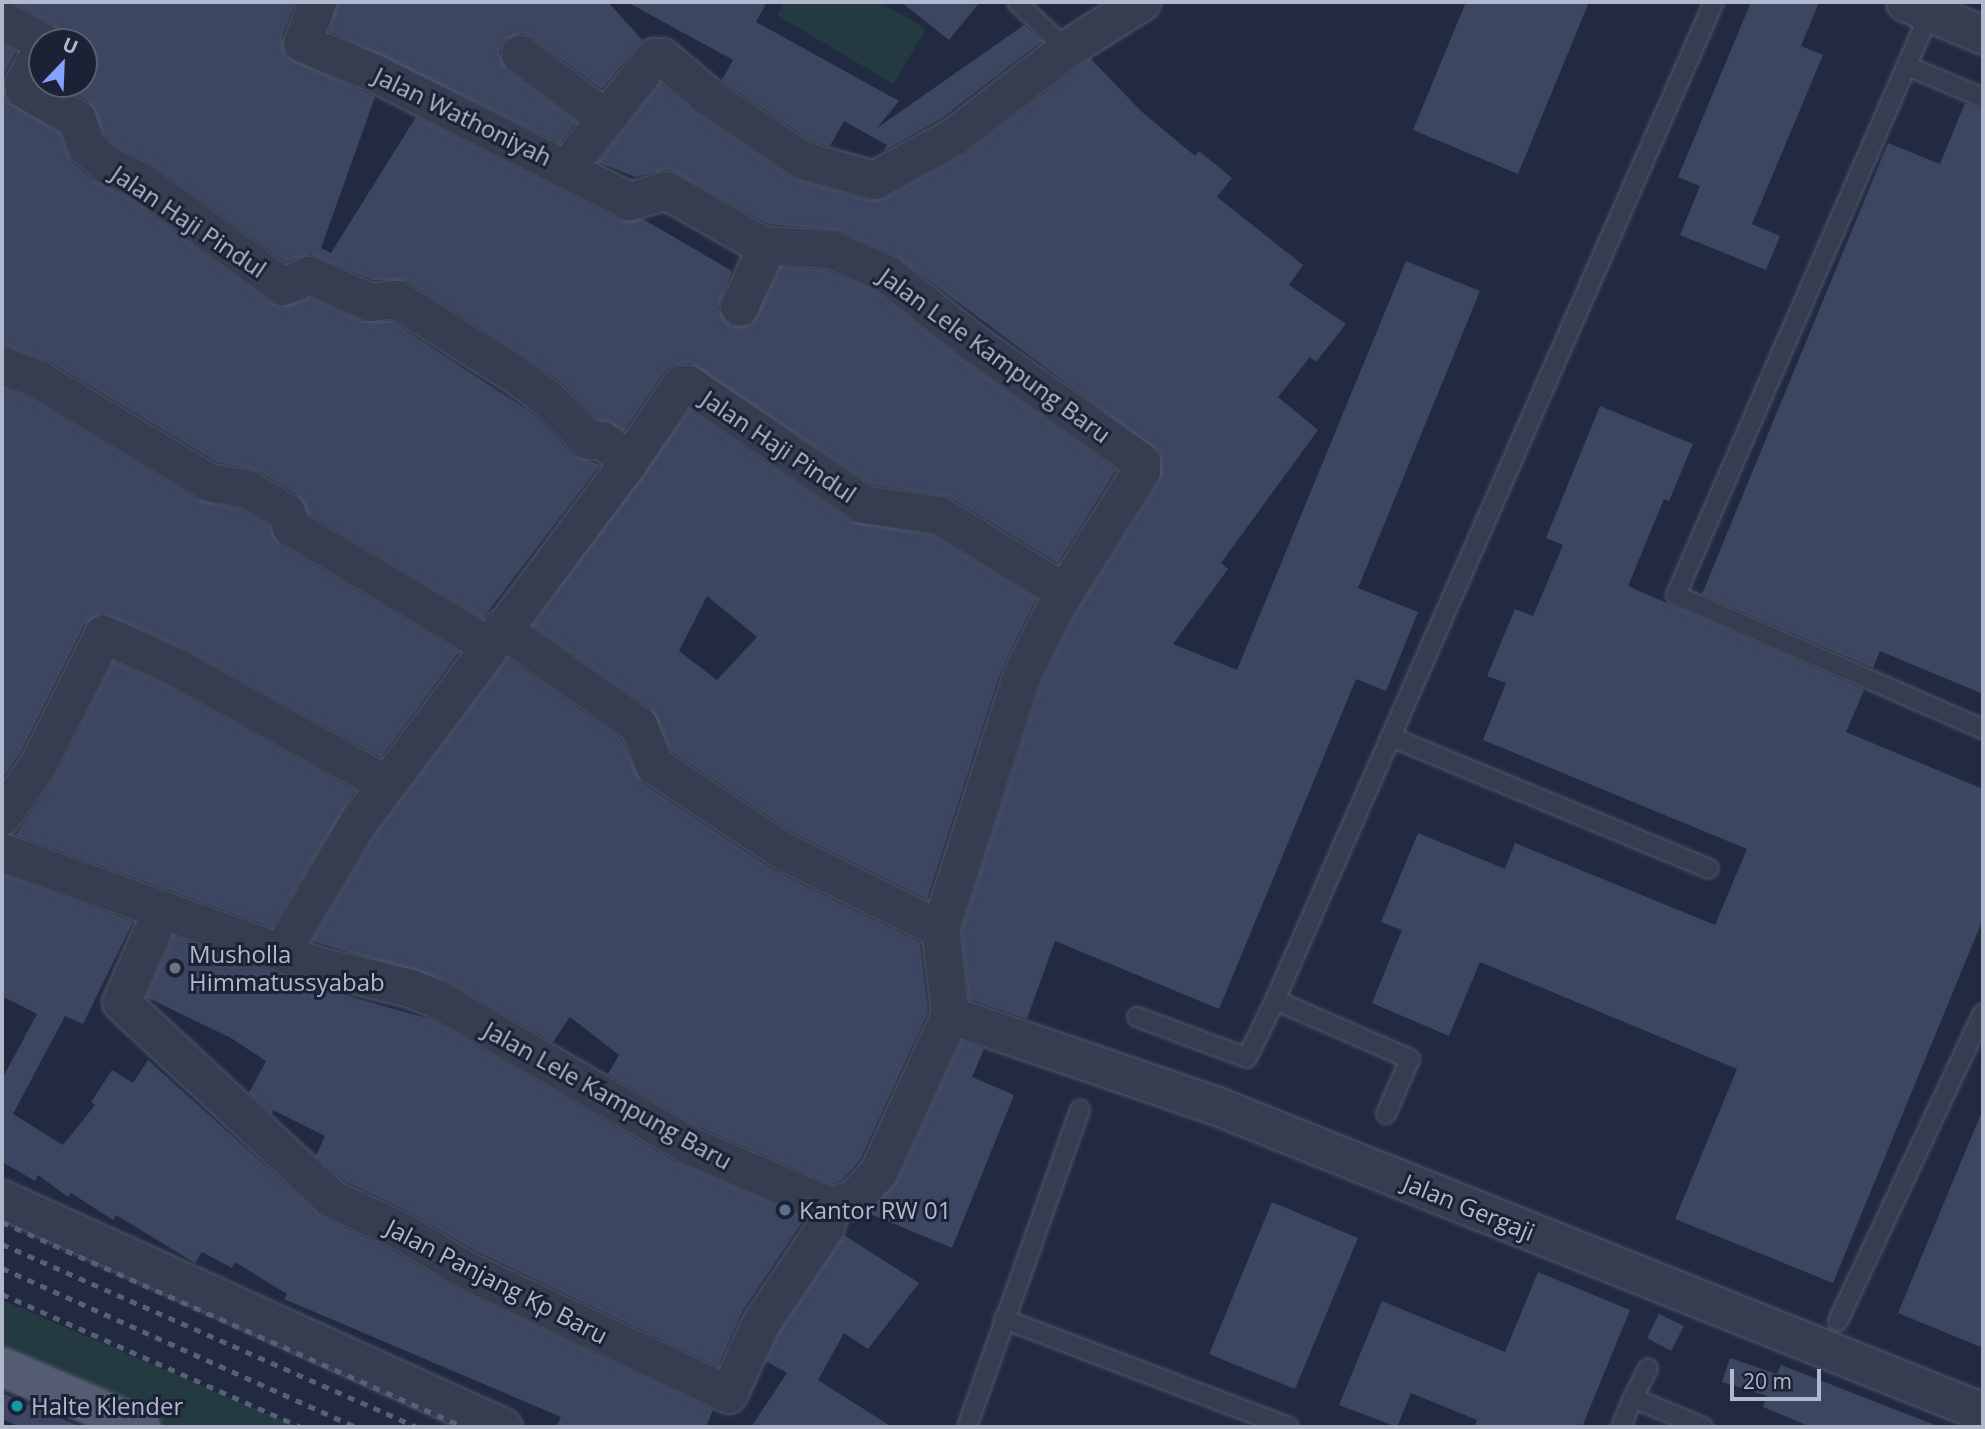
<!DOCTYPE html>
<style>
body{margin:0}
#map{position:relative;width:1985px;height:1429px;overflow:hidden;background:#212a40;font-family:"Open Sans",sans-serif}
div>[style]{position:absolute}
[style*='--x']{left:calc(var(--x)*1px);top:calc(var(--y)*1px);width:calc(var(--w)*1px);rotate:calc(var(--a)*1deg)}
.green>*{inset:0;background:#233a41}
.building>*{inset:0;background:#3d4661}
.roads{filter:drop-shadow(0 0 2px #51586b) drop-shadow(0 0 2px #51586b)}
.lane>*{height:18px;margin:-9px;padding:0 9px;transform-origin:9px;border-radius:9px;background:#363d50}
.street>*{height:37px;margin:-18.5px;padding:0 18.5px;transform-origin:18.5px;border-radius:18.5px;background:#363d50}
.primary>*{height:38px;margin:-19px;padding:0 19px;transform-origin:19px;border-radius:19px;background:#535c70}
.rail>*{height:5px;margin-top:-2.5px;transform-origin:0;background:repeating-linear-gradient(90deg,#576077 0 7px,transparent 0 14px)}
.dots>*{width:19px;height:19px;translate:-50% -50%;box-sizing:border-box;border:4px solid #1b2235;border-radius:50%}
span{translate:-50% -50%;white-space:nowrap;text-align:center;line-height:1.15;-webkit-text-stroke:6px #1b2235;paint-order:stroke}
.street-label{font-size:24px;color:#b2b8cb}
.poi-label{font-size:24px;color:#b2b8cb}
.left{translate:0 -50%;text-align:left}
.frame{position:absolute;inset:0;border:4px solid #b2b8cb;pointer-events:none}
.north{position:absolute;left:28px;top:28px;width:70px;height:70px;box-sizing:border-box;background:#1b2235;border:2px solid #575e71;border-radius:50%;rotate:23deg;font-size:19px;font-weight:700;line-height:28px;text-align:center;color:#b2b8cb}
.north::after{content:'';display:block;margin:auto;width:24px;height:32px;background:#83a1ff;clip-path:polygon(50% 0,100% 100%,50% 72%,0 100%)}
.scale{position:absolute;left:1730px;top:1369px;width:91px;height:32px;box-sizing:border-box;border:4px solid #b2b8cb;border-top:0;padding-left:9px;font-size:21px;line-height:24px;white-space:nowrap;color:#b2b8cb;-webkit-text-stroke:5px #1b2235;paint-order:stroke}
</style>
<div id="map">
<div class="green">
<div style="clip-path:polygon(785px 2px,880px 2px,926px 29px,893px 84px,777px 15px)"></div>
<div style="clip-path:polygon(2px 1300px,298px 1427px,142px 1427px,2px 1366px)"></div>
</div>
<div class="building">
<div style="clip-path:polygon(12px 2px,295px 2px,282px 36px,286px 56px,375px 97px,321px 248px,331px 253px,416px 117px,620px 220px,643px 219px,732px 271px,718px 308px,731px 326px,752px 324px,780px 267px,825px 270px,876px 292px,958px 357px,1116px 470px,1058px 563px,950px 497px,871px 484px,689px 363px,672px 365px,664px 372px,624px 431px,597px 419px,561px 382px,525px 356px,407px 281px,373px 280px,310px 254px,286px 262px,151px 163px,116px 146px,104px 134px,88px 101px,58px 84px,84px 84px,84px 42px,64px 42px,53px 24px)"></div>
<div style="clip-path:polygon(337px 2px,608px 2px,642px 40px,602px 89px,532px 37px,522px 33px,504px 41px,499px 52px,507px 70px,576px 122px,560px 143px,329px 31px)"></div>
<div style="clip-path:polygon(627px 2px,767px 2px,756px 22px,899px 101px,877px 128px,1024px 25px,1042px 41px,942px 118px,884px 151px,887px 145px,844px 121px,830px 146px,812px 141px,722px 80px,733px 60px)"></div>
<div style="clip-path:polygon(901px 2px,980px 2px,949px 40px)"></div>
<div style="clip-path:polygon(1466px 2px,1589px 2px,1518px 174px,1413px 130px)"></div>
<div style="clip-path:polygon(1751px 2px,1819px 2px,1801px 46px,1823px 55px,1752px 224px,1780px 236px,1766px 270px,1680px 235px,1700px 186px,1678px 177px)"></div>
<div style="clip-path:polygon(2px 44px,16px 51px,4px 74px,7px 101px,60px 133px,71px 161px,90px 179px,128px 198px,271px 303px,281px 307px,309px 298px,362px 321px,391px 321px,532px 413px,573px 455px,600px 465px,483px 618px,308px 513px,297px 494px,259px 471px,217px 462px,49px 361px,2px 344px)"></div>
<div style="clip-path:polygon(1090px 58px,1141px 111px,1195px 156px,1199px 151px,1232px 178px,1217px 197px,1303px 265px,1289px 285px,1346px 324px,1316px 362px,1310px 357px,1278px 397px,1318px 430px,1221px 563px,1228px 569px,1173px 644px,1237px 670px,1406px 261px,1480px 291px,1358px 588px,1418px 612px,1386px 691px,1356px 679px,1219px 1009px,1055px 941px,1027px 1019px,969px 999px,961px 931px,1041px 684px,1076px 612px,1159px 481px,1160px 453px,895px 255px,838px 230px,768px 224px,669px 169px,635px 177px,598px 162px,660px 83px,696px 113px,792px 178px,868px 200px,883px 199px,967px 153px)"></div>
<div style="clip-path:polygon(1965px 103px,1983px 110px,1983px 694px,1880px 651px,1873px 668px,1702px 594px,1888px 143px,1940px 164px)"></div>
<div style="clip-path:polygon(2px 387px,29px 398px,198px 500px,240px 509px,269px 526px,280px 545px,459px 652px,381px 757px,186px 649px,102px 613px,84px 625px,20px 753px,2px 779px)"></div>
<div style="clip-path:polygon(1600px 406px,1693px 444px,1669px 501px,1664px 499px,1628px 586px,1864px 690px,1846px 732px,1983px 789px,1983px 919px,1833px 1283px,1675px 1219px,1737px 1069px,1480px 962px,1449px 1036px,1372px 1003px,1402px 930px,1381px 922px,1418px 833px,1505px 869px,1515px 843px,1715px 925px,1747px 849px,1483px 740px,1506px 683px,1487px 676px,1515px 609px,1533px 616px,1563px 545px,1546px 538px)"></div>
<div style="clip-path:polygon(evenodd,689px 410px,851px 521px,932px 535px,1036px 599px,1001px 670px,927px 899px,798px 835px,671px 751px,650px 708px,532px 625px,689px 410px,707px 596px,757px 637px,717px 680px,679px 651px,707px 596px)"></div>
<div style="clip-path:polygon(507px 658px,621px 739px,642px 783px,775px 871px,920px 943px,928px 1012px,860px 1160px,842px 1180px,831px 1184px,695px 1125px,608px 1074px,619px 1055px,570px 1017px,553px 1042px,447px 981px,312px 941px,375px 834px)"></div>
<div style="clip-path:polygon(113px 661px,167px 686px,355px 791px,272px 927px,16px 835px,57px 774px)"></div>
<div style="clip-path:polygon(2px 874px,133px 922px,83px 1024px,65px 1016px,13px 1114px,63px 1145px,95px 1105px,91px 1102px,112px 1070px,133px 1083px,148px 1060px,322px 1217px,393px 1251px,455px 1288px,713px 1410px,706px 1427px,556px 1427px,561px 1417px,284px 1299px,287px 1294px,235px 1262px,232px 1268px,202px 1252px,195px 1263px,116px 1215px,113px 1220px,71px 1193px,68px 1197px,38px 1175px,35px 1181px,2px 1162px,2px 1079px,37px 1014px,2px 996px)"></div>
<div style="clip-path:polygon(173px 936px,312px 986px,430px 1019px,675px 1162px,805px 1218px,742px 1312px,718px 1366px,474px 1250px,412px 1213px,343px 1180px,316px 1156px,325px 1136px,273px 1110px,272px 1114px,249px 1093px,266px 1061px,231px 1038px,146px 997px)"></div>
<div style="clip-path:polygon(961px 1041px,984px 1049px,972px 1077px,1014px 1095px,952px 1248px,868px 1213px,897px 1181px)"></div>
<div style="clip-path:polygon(1983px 1109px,1983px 1348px,1898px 1313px)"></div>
<div style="clip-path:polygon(1272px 1202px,1358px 1238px,1295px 1389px,1209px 1354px)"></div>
<div style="clip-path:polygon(844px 1235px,919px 1283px,868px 1349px,844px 1333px,818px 1380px,892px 1427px,751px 1427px,787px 1373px,766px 1361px,778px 1334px)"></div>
<div style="clip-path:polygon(1538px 1272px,1630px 1310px,1582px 1427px,1474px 1427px,1477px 1420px,1411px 1393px,1397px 1427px,1339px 1405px,1382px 1301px,1505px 1352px)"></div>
<div style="clip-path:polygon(1659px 1314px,1684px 1326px,1671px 1351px,1647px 1338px)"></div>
<div style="clip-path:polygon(1730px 1358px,1777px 1374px,1781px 1365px,1940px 1427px,1811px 1427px,1763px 1407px,1767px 1396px,1722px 1382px)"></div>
<div style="clip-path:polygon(2px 1393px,81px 1427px,20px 1427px,2px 1419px)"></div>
</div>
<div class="roads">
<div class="lane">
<div style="--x:1017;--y:2;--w:68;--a:43.8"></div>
<div style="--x:1930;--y:12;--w:636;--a:113.54"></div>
<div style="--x:1676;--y:595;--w:335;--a:23.6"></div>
<div style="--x:1907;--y:66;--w:82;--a:22.8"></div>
<div style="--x:1391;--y:737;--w:344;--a:22.5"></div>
<div style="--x:1137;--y:1017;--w:117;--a:20.4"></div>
<div style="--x:1247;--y:1058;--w:64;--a:-64.2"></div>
<div style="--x:1386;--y:1114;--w:60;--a:-66.4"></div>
<div style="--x:1410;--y:1059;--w:147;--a:-156.4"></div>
<div style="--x:1275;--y:1000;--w:1090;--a:-66.26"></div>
<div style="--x:1004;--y:1319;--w:305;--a:20.8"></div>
<div style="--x:1838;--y:1321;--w:340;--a:-64.8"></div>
<div style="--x:1633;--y:1398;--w:33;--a:-63"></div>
<div style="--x:967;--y:1427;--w:337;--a:-70.4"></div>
<div style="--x:1621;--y:1427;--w:31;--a:-68"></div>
<div style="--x:1633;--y:1398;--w:76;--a:22.5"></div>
</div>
<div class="street">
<div style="--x:1905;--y:2;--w:85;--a:22.9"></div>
<div style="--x:2;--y:20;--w:47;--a:28.2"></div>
<div style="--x:42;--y:48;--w:40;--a:118"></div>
<div style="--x:23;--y:83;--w:6;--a:81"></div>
<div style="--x:24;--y:89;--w:61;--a:29.5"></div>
<div style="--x:77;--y:119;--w:28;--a:72"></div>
<div style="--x:86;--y:146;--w:25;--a:43"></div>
<div style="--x:104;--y:163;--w:39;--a:26"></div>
<div style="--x:139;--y:180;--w:179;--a:36.4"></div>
<div style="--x:283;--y:286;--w:28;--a:-23"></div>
<div style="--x:309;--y:275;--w:67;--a:23.9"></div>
<div style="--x:370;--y:302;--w:26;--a:-7"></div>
<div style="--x:396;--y:299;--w:138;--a:32.3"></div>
<div style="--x:513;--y:373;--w:41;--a:36"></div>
<div style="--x:546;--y:397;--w:60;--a:45.7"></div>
<div style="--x:588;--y:440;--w:14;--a:0"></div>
<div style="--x:602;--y:440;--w:34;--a:38"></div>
<div style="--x:629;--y:461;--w:93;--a:-56"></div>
<div style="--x:681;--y:384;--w:7;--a:0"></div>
<div style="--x:688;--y:384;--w:212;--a:34.4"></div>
<div style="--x:863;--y:504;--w:77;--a:8.2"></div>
<div style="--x:939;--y:515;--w:147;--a:31.6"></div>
<div style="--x:520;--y:54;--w:106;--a:37"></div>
<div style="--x:568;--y:166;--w:139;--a:-51.7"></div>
<div style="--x:654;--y:57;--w:8;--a:0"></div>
<div style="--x:662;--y:57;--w:60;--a:40.3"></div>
<div style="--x:708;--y:96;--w:115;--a:34"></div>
<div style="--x:803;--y:160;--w:74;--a:15.7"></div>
<div style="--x:874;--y:180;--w:91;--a:-28.8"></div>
<div style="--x:954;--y:136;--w:142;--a:-37.8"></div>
<div style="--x:1066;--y:49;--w:89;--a:-32.1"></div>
<div style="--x:739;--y:307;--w:67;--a:-65.3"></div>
<div style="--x:2;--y:365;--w:39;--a:21"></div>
<div style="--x:38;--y:379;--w:200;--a:31.1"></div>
<div style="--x:209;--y:482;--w:40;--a:10"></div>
<div style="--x:248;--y:489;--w:44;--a:31.2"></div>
<div style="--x:286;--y:512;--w:16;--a:72"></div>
<div style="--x:291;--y:527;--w:230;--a:30.9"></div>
<div style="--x:501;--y:628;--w:168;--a:35.3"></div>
<div style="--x:638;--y:725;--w:43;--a:68.2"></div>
<div style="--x:654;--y:765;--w:159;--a:33.5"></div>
<div style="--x:787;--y:853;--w:171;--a:26.4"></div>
<div style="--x:2;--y:816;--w:63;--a:-55.3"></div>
<div style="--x:38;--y:764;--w:145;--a:-63.4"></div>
<div style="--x:103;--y:634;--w:80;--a:24.3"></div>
<div style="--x:176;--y:667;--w:240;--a:29.1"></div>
<div style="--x:2;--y:852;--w:337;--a:19.8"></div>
<div style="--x:319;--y:966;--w:94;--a:13.6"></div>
<div style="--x:410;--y:988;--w:31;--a:22"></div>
<div style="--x:439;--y:1000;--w:286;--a:30.2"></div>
<div style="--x:686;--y:1144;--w:157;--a:23.3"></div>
<div style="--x:830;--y:1206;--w:25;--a:-18"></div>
<div style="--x:854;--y:1198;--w:35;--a:-47"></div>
<div style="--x:878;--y:1172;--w:173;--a:-65.4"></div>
<div style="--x:950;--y:1015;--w:87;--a:-96.6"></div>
<div style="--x:940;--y:929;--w:266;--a:-72.2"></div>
<div style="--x:1021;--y:676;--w:83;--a:-63.4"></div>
<div style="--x:1058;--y:602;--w:156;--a:-57.8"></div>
<div style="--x:1141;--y:470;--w:8;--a:-90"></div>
<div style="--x:1141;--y:462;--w:209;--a:-144.6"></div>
<div style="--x:971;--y:341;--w:107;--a:-141.4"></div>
<div style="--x:887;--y:274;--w:62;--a:-156.3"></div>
<div style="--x:830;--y:249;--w:68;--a:-176.6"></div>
<div style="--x:762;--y:245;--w:111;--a:-150.2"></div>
<div style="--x:666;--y:190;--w:39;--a:163"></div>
<div style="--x:629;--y:201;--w:282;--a:-153.3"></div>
<div style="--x:377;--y:74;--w:81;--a:-157.5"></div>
<div style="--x:302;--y:43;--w:44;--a:-69.9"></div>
<div style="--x:161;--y:911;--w:99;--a:113.7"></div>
<div style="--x:121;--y:1002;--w:287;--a:43"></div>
<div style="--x:331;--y:1198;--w:80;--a:25.3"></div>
<div style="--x:403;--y:1232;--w:71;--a:31.2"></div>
<div style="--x:464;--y:1269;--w:292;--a:25.3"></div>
<div style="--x:728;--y:1394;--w:77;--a:-65.4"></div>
<div style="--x:760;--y:1324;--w:117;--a:-56.2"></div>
<div style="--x:825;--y:1227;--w:22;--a:-77"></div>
<div style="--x:281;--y:952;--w:151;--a:-59.4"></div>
<div style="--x:358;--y:822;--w:451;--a:-53.1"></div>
<div style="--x:950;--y:1015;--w:277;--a:18.8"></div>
<div style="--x:1212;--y:1104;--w:830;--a:21.78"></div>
<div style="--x:2;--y:1199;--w:550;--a:24.47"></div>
</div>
<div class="primary">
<div style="--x:2;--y:1367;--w:151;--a:23.3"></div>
</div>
</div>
<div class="rail">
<div style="--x:2;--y:1222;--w:505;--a:23.93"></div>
<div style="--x:2;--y:1244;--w:453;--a:23.8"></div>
<div style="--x:2;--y:1268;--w:387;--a:24.2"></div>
<div style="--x:2;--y:1294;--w:327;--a:24"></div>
</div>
<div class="dots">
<div style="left:175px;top:968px;background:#6b7280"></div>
<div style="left:785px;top:1210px;background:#5c6f8a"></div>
<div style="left:17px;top:1406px;background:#0f9aa8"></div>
</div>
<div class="street-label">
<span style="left:463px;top:116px;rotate:26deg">Jalan Wathoniyah</span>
<span style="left:189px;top:221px;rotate:34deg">Jalan Haji Pindul</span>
<span style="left:995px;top:355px;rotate:36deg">Jalan Lele Kampung Baru</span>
<span style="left:779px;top:446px;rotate:34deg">Jalan Haji Pindul</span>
<span style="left:608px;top:1095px;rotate:29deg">Jalan Lele Kampung Baru</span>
<span style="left:1469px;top:1207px;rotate:22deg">Jalan Gergaji</span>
<span style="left:497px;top:1281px;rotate:27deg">Jalan Panjang Kp Baru</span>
</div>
<div class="poi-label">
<span class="left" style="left:189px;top:968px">Musholla<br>Himmatussyabab</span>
<span class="left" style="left:799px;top:1210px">Kantor RW 01</span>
<span class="left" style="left:31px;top:1406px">Halte Klender</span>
</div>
<div class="frame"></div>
<div class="north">U</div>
<div class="scale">20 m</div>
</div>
